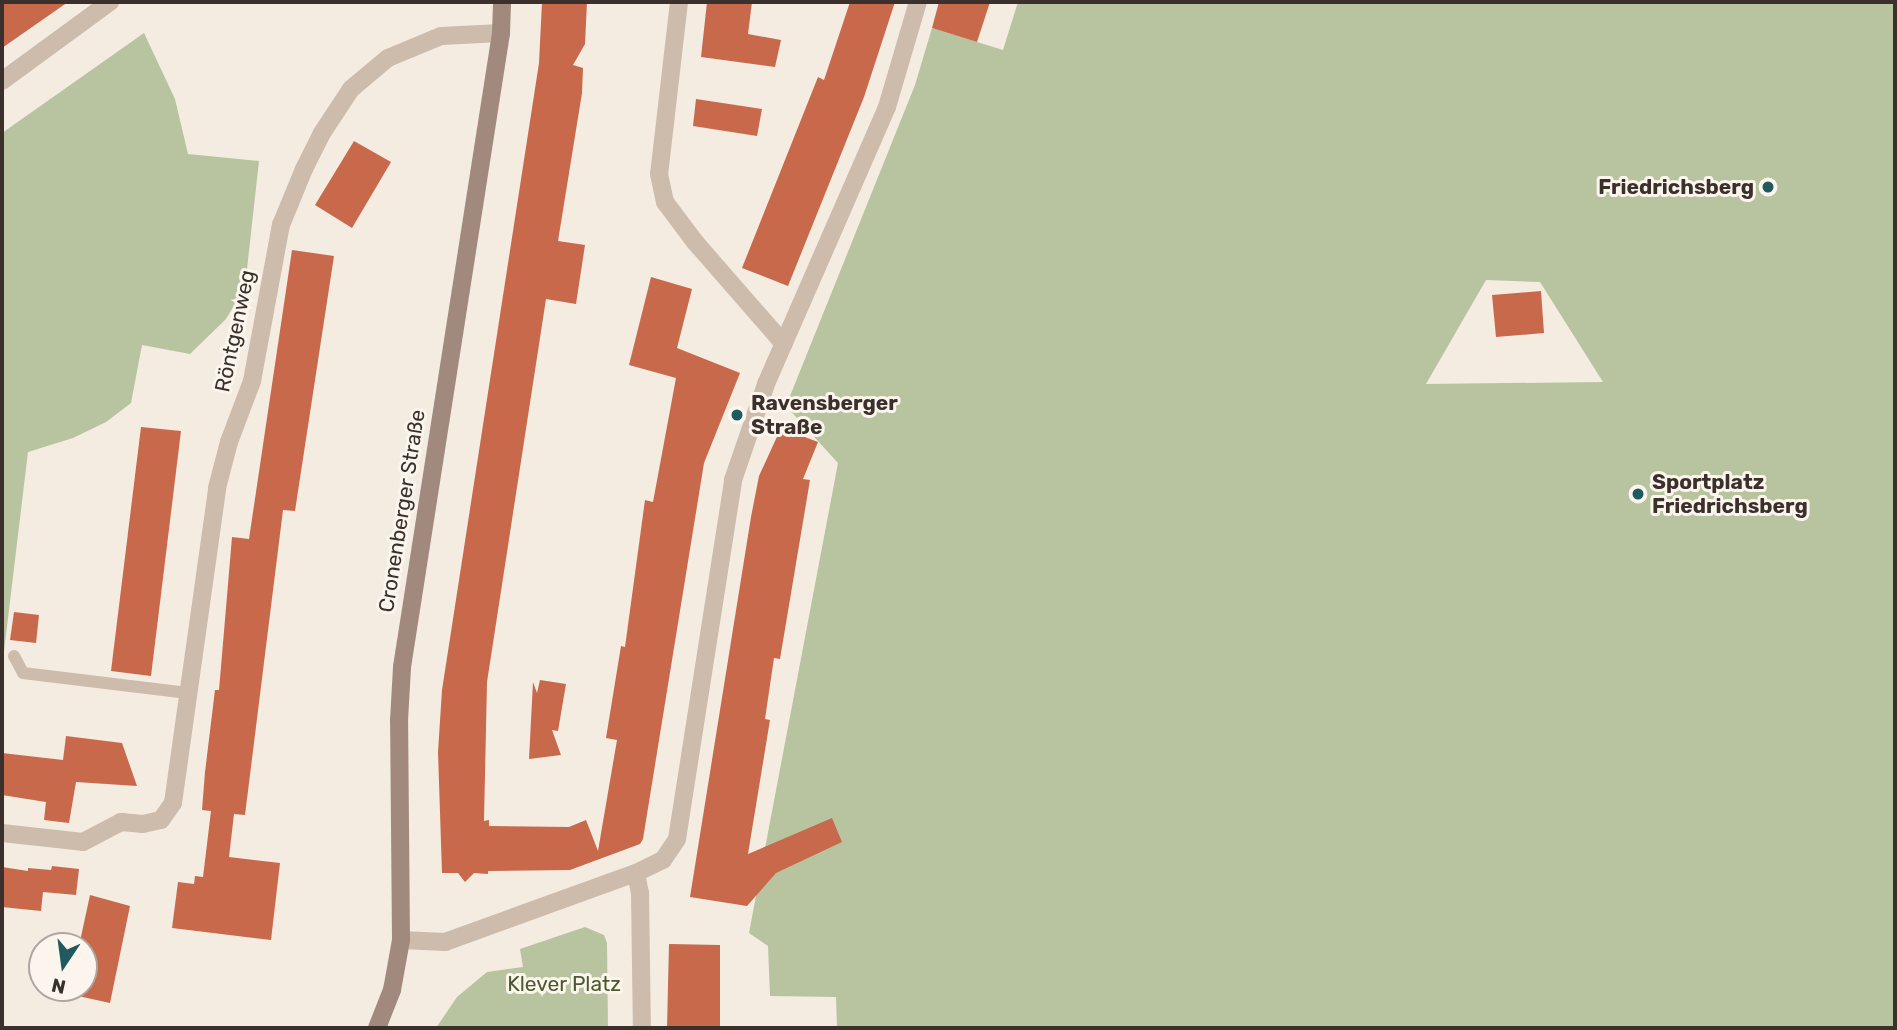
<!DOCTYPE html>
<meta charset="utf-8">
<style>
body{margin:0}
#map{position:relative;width:1897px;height:1030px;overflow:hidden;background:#f4ebe1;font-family:Rubik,sans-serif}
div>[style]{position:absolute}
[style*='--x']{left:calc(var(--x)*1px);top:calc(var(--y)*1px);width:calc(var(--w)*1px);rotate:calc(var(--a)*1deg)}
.green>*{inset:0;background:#b8c4a0}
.building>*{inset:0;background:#c8694b}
.service>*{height:12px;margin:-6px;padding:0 6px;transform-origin:6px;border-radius:6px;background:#cdbbac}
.minor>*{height:18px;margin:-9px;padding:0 9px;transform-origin:9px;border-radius:9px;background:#cdbbac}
.tertiary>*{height:18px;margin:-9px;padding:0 9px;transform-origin:9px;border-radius:9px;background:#cdbbac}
.secondary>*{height:18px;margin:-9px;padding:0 9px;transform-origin:9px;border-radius:9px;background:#a18a7d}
.dots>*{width:19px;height:19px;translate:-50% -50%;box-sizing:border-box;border:4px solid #fbf5ee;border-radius:50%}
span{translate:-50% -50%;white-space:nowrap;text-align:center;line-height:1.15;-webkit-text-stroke:6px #fbf5ee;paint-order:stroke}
.poi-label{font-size:21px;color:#3b302b;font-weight:700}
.right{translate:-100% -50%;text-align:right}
.left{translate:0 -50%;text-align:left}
.street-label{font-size:21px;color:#3b302b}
.park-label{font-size:21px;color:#4a5a2e}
.frame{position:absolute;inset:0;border:4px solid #3b302b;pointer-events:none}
.north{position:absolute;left:28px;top:932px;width:70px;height:70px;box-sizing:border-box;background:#fbf5ee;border:2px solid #aea6a0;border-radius:50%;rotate:193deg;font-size:19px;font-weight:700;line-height:28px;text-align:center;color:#3b302b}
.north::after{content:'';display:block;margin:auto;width:24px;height:32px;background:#1f5a5e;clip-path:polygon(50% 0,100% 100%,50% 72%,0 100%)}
</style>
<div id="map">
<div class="green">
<div style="clip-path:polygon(evenodd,1018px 2px,1895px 2px,1895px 1028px,837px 1028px,836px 997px,770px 996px,768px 946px,749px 933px,838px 463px,786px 406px,915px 85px,932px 28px,1003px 50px,1018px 2px,1486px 280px,1540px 282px,1603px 382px,1426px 384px,1486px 280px)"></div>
<div style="clip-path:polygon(144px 33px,175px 99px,188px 154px,259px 161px,245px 287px,226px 319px,190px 354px,142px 345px,131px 403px,106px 422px,73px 438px,28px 452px,2px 668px,2px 133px)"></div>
<div style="clip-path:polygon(585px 927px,604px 935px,607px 943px,608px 1028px,436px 1028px,457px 997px,487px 972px,523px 967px,520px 949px)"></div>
</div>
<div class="building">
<div style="clip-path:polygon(2px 2px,68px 2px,2px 48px)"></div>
<div style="clip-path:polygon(542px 2px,587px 2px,585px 44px,573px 65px,583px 68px,582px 93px,558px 241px,585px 245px,576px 304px,546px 299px,487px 682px,484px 821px,489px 820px,489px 826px,569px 827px,586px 820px,598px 851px,617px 740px,606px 738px,621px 646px,625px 647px,645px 500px,653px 502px,676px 378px,629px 365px,651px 277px,692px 289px,677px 348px,740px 373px,704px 463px,643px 839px,640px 844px,570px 870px,488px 871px,488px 874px,474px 873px,465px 882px,458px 873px,442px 873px,438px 752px,442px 690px,539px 63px)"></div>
<div style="clip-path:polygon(707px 2px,752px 2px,748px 34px,781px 40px,775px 67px,701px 57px)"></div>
<div style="clip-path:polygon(850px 2px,895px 2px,864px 97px,788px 286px,742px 268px,818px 77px,824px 80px)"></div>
<div style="clip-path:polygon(939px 2px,990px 2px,977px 42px,932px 28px)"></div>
<div style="clip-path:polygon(696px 99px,762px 109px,757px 136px,693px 126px)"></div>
<div style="clip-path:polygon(354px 141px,391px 162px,352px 228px,315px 205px)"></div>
<div style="clip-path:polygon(292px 250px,334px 256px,295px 511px,283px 510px,245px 815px,234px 814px,229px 857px,280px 863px,271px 940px,172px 928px,178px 882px,194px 884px,195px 876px,203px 877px,211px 811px,202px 810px,205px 772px,215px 690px,219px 690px,232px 537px,249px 539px)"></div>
<div style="clip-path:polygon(1541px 291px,1544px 333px,1496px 337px,1492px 295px)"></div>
<div style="clip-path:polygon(141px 427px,181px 431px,151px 676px,111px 671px)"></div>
<div style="clip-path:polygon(781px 428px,818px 442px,803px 479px,810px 480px,780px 659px,774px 658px,765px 719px,770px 720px,748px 854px,832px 818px,842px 842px,776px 873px,747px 906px,690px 897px,751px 517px,759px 476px)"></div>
<div style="clip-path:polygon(14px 612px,39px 615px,36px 643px,10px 640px)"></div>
<div style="clip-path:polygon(540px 680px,566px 684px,558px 731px,552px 730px,561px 755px,529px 759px,533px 682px,537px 693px)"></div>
<div style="clip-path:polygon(66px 736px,122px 743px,137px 786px,76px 782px,69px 823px,44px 820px,46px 802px,2px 795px,2px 753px,63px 760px)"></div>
<div style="clip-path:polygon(52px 866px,79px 869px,76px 895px,43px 892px,41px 911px,2px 907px,2px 867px,28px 871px,28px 868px,51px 870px)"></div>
<div style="clip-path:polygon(90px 895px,130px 906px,110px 1003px,69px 994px,70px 988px,84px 988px,84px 946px,79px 946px)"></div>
<div style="clip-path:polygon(669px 944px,720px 945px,720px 1028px,667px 1028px)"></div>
</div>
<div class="service">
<div style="--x:14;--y:656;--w:19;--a:62"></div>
<div style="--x:23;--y:673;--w:166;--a:6.9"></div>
</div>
<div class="minor">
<div style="--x:679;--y:2;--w:173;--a:96.6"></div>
<div style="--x:659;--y:174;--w:29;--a:78"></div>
<div style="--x:665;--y:202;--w:50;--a:53.1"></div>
<div style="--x:695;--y:242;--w:135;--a:48.9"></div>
<div style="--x:2;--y:81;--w:134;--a:-36.2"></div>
<div style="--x:2;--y:833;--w:81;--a:6.3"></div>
<div style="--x:83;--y:842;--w:43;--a:-27.8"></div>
<div style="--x:121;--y:822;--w:22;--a:5"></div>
<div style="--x:143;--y:824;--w:18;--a:-13"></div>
<div style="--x:161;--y:820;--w:21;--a:-55"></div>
<div style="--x:173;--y:803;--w:318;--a:-82"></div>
<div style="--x:217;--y:488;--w:48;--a:-75.4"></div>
<div style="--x:229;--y:442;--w:65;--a:-69.3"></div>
<div style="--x:252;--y:381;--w:159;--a:-79.5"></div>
<div style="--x:281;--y:225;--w:61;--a:-67.7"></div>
<div style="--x:304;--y:169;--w:40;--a:-63.4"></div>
<div style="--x:322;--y:133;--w:53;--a:-56.6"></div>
<div style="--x:351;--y:89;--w:48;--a:-40"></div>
<div style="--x:388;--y:58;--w:57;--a:-22.5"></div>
<div style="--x:441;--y:36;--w:60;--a:-2.9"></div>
<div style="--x:636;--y:873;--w:20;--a:79"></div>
<div style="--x:640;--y:893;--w:135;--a:89.2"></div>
</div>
<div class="tertiary">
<div style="--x:401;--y:940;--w:44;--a:2.6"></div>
<div style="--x:445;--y:942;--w:203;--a:-19.9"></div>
<div style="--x:636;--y:873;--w:30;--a:-26"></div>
<div style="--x:663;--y:860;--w:25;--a:-56"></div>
<div style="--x:677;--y:839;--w:363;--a:-81.1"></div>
<div style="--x:733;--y:480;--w:102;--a:-71"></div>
<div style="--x:766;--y:384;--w:302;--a:-66.4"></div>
<div style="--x:887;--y:107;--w:109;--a:-73.6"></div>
</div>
<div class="secondary">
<div style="--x:377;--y:1028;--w:41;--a:-68.5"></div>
<div style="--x:392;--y:990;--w:51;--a:-79.8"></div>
<div style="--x:401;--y:940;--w:219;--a:-90.5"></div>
<div style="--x:399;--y:721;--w:54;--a:-86.8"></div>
<div style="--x:402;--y:667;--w:642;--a:-81.12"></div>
<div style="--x:501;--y:33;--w:31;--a:-88"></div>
</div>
<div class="dots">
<div style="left:1768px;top:187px;background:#1f5a5e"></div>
<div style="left:737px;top:415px;background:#1f5a5e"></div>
<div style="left:1638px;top:494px;background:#1f5a5e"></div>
</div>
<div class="poi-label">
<span class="right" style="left:1754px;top:187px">Friedrichsberg</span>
<span class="left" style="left:751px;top:415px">Ravensberger<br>Straße</span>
<span class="left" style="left:1652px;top:494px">Sportplatz<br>Friedrichsberg</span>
</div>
<div class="street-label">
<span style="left:235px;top:331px;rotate:-78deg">Röntgenweg</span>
<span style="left:402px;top:511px;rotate:-81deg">Cronenberger Straße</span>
</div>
<div class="park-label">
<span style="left:564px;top:984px">Klever Platz</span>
</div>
<div class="frame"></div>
<div class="north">N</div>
</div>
